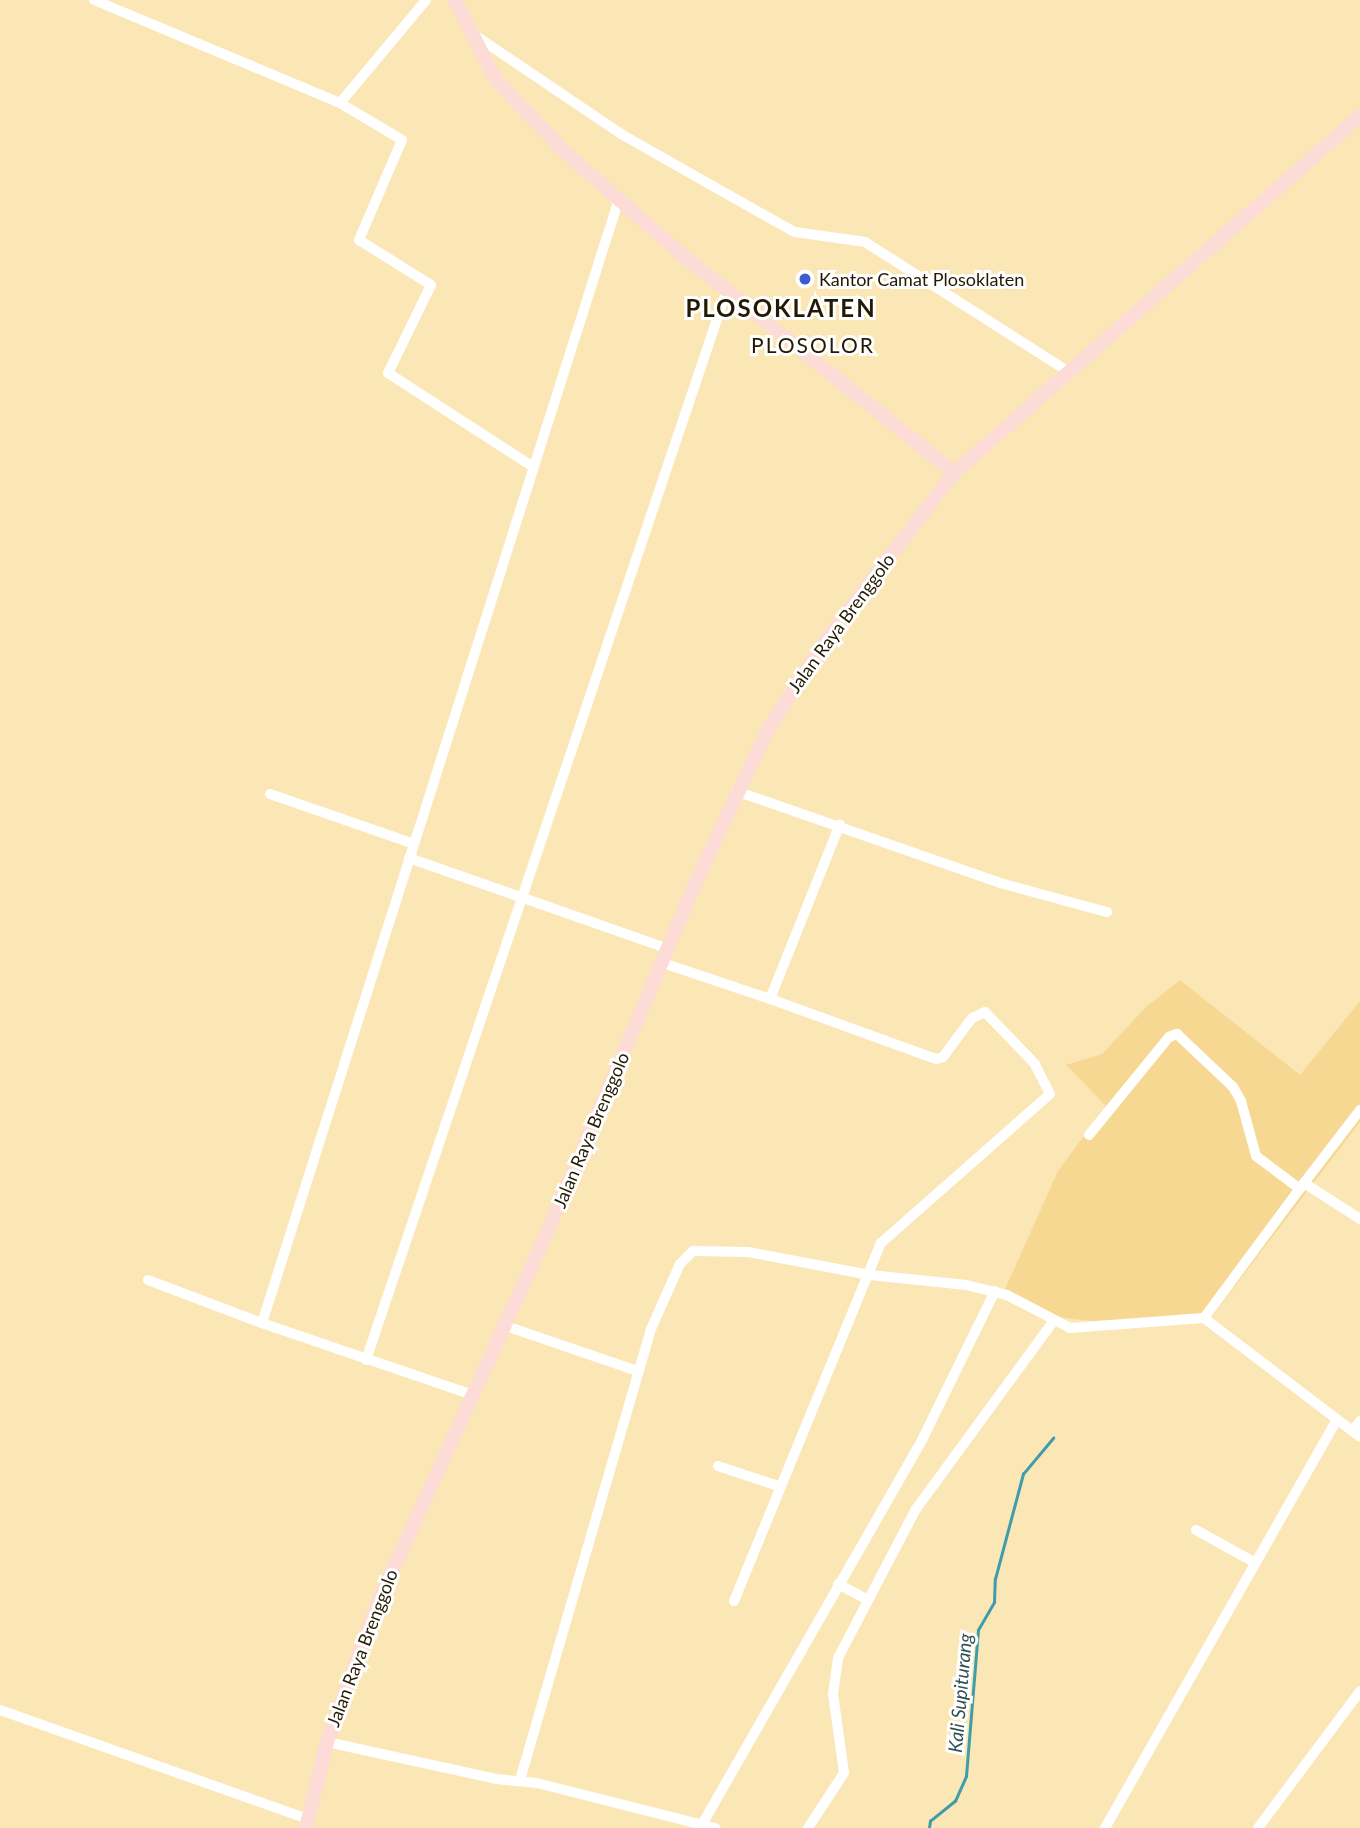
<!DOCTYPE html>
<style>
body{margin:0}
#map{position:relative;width:1360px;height:1828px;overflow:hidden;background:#fbe6b5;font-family:Lato,sans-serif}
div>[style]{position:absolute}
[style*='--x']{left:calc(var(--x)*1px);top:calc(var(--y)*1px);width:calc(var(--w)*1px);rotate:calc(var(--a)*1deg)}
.built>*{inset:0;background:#f6d893}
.stream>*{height:2.5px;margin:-1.25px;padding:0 1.25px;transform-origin:1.25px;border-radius:1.25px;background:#3f9daa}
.minor>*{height:10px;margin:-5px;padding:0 5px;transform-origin:5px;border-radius:5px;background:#fff}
.secondary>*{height:14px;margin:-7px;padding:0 7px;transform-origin:7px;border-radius:7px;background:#fddcd8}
.dots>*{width:19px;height:19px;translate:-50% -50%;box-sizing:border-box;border:4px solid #fff;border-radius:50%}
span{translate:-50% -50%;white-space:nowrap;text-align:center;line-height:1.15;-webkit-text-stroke:6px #fff;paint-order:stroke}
.poi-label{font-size:18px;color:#231a02}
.left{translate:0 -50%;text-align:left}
.street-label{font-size:18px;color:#231a02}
.water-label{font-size:19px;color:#314f53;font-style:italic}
.quarter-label{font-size:21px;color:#231a02;letter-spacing:2px}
.district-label{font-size:24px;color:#231a02;font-weight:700;letter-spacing:2px}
</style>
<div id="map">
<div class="built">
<div style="clip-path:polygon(1180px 980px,1300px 1075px,1360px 1001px,1360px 1122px,1212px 1316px,1092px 1321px,1056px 1317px,1005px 1289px,1058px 1171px,1106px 1106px,1066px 1065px,1102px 1054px,1147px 1006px)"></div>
</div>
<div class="stream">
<div style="--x:929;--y:1828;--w:7;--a:-82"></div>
<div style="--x:930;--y:1821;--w:32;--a:-39"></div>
<div style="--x:955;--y:1801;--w:27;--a:-66"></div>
<div style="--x:966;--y:1776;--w:146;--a:-85.3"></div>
<div style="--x:978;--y:1630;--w:32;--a:-60"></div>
<div style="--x:994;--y:1602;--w:23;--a:-88"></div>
<div style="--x:995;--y:1579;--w:109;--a:-75.1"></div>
<div style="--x:1023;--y:1474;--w:47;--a:-50.2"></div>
</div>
<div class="minor">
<div style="--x:94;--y:0;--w:267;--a:22.7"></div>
<div style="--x:340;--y:103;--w:72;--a:30.8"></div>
<div style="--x:402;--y:140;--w:109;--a:113.3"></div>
<div style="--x:359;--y:240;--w:85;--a:32"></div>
<div style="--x:431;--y:285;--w:98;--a:116"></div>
<div style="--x:388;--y:373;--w:171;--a:32.9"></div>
<div style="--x:473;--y:34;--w:179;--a:34"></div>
<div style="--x:621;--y:134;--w:175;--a:29.5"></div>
<div style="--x:773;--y:220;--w:25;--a:29"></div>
<div style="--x:795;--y:232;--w:71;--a:8.1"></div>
<div style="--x:865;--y:242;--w:244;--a:32.5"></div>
<div style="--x:340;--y:103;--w:134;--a:-50.1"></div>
<div style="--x:736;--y:791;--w:280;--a:19.2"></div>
<div style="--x:1000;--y:883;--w:111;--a:15.2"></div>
<div style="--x:270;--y:794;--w:152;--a:19.1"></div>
<div style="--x:409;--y:858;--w:275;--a:19.3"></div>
<div style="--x:663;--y:963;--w:113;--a:18.6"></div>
<div style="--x:770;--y:999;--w:188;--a:-68.2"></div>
<div style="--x:1089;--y:1135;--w:127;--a:-50.8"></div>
<div style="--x:1169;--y:1037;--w:9;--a:-21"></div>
<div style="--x:1177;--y:1034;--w:77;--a:43.4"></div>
<div style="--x:1233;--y:1087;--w:16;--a:60"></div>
<div style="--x:1241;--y:1101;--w:57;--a:74.7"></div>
<div style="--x:1256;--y:1156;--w:55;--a:36.9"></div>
<div style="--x:1304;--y:1183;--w:92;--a:-52.5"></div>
<div style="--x:148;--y:1280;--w:122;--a:20.7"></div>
<div style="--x:1204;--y:1318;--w:168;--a:-53.5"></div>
<div style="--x:1304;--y:1183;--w:67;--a:32.7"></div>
<div style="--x:503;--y:1325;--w:142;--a:18.9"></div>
<div style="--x:366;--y:1360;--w:1129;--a:-71.36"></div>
<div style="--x:470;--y:1394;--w:220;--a:-161.2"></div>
<div style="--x:262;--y:1323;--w:1176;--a:-72.38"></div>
<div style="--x:1352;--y:1431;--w:13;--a:-51"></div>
<div style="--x:718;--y:1466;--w:66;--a:18.4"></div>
<div style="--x:1196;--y:1530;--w:68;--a:28.8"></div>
<div style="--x:838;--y:1584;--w:34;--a:28"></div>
<div style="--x:734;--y:1601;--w:387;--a:-67.7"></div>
<div style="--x:881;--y:1243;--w:225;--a:-41.4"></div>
<div style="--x:1050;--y:1094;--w:34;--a:-117"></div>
<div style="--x:1035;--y:1064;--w:72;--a:-133.9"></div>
<div style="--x:985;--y:1012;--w:14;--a:155"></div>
<div style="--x:972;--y:1018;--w:49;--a:126.6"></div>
<div style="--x:943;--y:1057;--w:7;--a:164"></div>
<div style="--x:936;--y:1059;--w:177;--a:-160.1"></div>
<div style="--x:0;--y:1710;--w:327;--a:19.5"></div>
<div style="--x:327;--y:1742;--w:173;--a:12.3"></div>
<div style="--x:496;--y:1779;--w:41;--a:5.6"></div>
<div style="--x:537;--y:1783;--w:184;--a:14.2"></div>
<div style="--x:520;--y:1780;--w:470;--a:-73.8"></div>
<div style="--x:651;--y:1329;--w:71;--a:-66"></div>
<div style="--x:680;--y:1264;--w:18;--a:-45"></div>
<div style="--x:693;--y:1251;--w:55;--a:1"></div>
<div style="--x:748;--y:1252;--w:124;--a:10.7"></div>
<div style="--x:870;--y:1275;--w:97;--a:5.9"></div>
<div style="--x:966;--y:1285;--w:42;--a:13.7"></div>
<div style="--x:1007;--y:1295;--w:71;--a:27.6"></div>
<div style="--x:1070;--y:1328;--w:134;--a:-4.3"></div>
<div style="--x:1204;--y:1318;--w:196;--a:37.3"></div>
<div style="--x:700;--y:1828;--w:447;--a:-60.2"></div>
<div style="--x:922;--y:1440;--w:166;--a:-63.9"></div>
<div style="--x:808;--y:1828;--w:66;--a:-56.8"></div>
<div style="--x:844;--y:1773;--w:80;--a:-97.9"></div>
<div style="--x:833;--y:1694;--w:36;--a:-82"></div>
<div style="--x:838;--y:1658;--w:168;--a:-62.4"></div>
<div style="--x:916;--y:1509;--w:232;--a:-53.8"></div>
<div style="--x:1105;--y:1828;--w:468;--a:-60.4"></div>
<div style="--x:1258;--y:1828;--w:171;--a:-53.3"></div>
</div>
<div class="secondary">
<div style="--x:455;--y:0;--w:90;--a:62.9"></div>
<div style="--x:496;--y:80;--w:101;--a:46.2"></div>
<div style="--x:566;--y:153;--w:153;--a:41.3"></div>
<div style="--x:681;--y:254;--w:350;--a:38.7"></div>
<div style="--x:306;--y:1828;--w:89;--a:-76.3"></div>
<div style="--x:327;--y:1742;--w:149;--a:-70"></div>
<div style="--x:378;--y:1602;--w:396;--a:-65.4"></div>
<div style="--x:543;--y:1242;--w:389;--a:-67"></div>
<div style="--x:695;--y:884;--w:169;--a:-64.8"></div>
<div style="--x:767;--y:731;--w:107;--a:-57.2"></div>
<div style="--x:825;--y:641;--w:212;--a:-52.5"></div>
<div style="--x:954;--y:473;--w:541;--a:-41.33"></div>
</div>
<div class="dots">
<div style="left:805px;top:279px;background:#3c5dcf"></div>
</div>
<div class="poi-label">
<span class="left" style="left:819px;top:279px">Kantor Camat Plosoklaten</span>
</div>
<div class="street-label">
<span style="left:841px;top:623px;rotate:-54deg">Jalan Raya Brenggolo</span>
<span style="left:591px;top:1130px;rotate:-67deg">Jalan Raya Brenggolo</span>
<span style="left:362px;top:1648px;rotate:-69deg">Jalan Raya Brenggolo</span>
</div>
<div class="water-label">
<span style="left:960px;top:1693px;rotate:-85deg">Kali Supiturang</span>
</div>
<div class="quarter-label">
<span style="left:813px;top:345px">PLOSOLOR</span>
</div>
<div class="district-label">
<span style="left:781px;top:308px">PLOSOKLATEN</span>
</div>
</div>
